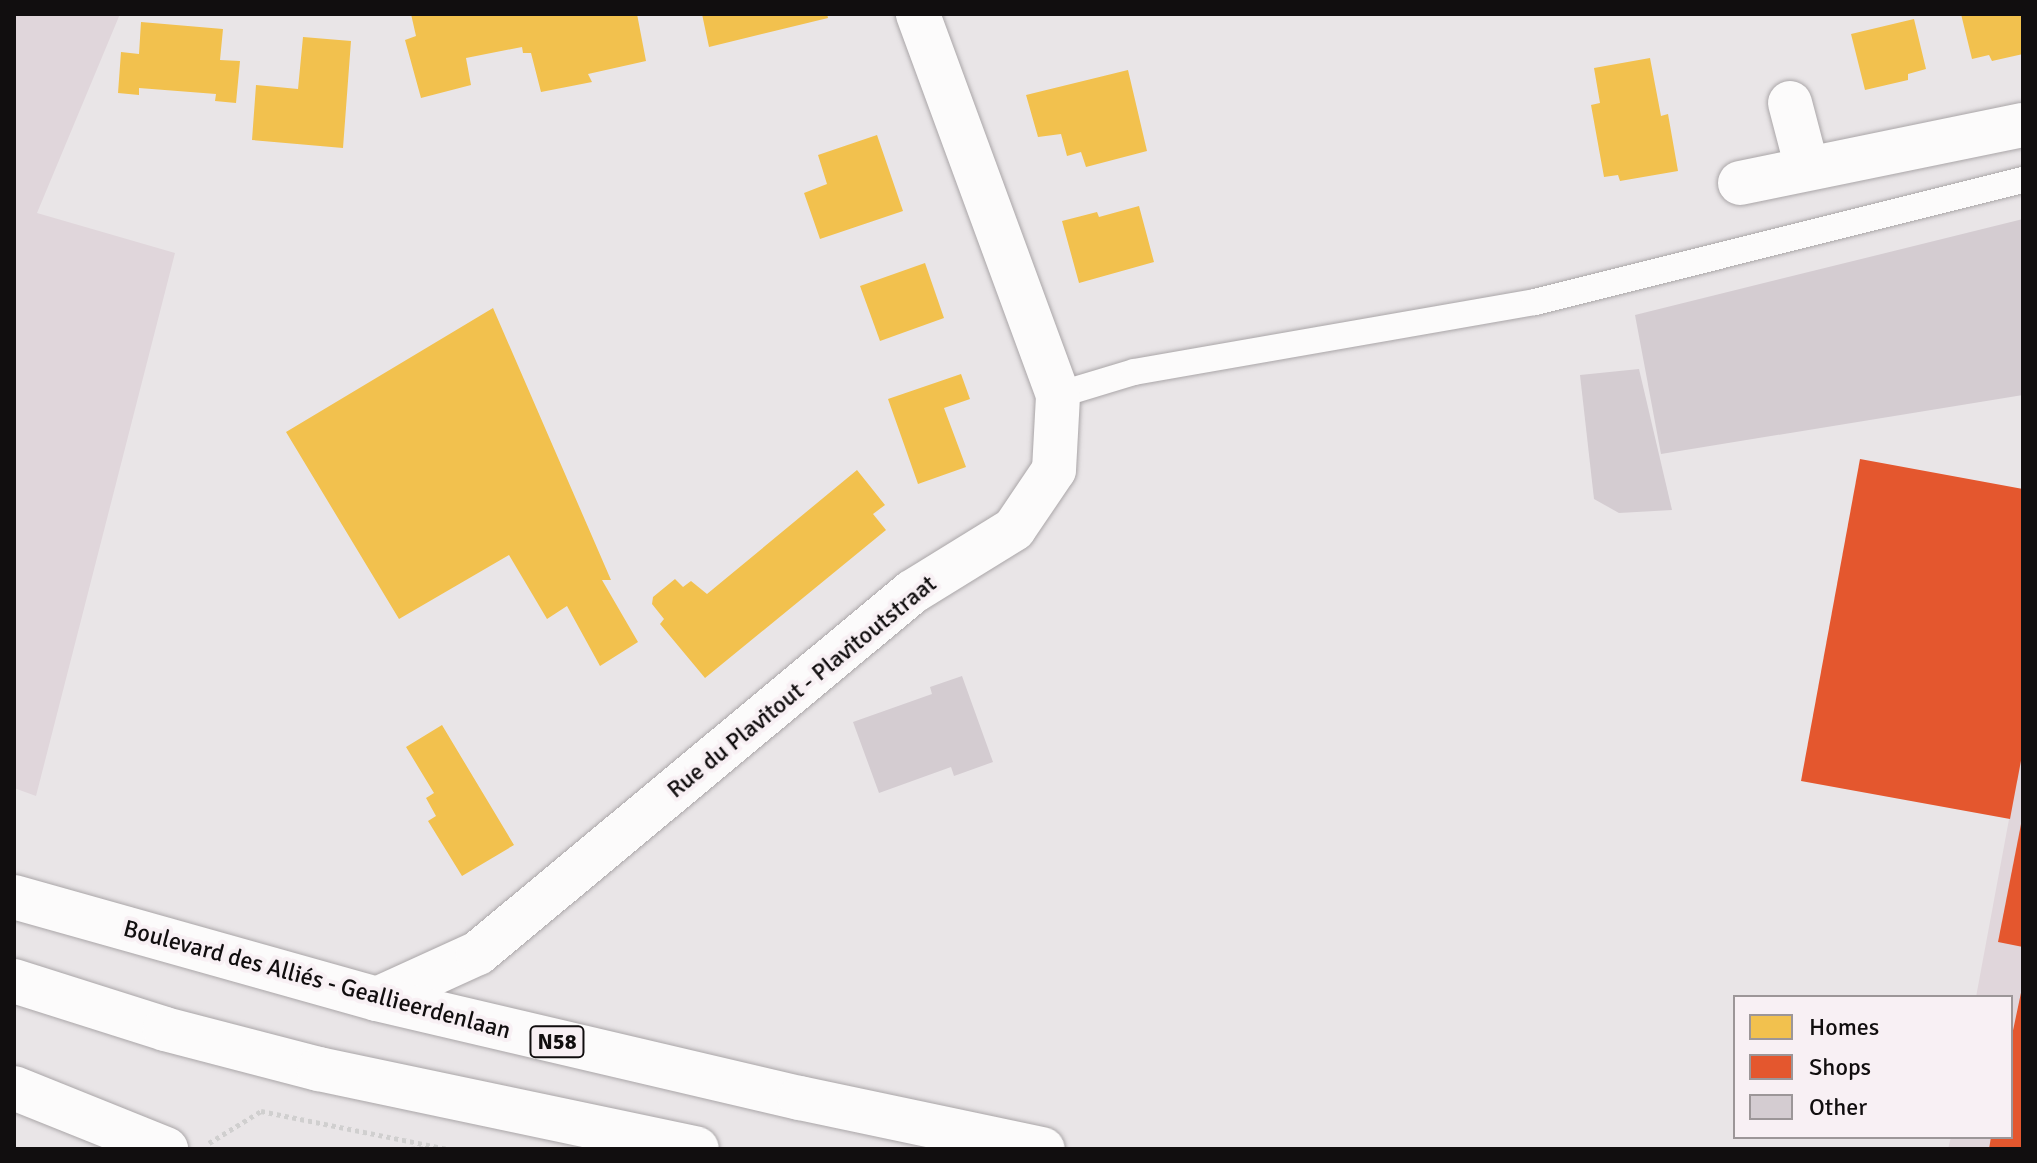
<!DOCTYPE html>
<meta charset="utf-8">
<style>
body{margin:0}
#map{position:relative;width:2037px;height:1163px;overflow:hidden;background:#e9e5e7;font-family:Signika,sans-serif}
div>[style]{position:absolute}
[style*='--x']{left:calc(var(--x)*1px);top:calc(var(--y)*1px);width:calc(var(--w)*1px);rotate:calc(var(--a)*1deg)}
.built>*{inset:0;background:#e0d6db}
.homes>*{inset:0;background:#f2c14e}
.shops>*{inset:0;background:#e4572e}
.building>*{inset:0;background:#d4ccd1}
.path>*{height:5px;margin-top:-2.5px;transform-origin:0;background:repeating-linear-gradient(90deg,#d0cfcf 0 4px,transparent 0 8px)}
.roads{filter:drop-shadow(0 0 2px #aaa6a8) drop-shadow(0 0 2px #aaa6a8)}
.service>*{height:26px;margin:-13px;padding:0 13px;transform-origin:13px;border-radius:13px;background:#fcfbfb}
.minor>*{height:44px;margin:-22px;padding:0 22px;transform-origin:22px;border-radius:22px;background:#fcfbfb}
.trunk>*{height:44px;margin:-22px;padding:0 22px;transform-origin:22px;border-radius:22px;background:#fcfbfb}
span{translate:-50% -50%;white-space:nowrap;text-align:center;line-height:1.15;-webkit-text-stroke:8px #f8f0f4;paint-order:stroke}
.shield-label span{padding:2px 6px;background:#f8f0f4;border:2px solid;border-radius:6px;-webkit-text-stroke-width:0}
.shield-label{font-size:22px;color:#110e0f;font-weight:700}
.street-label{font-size:24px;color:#110e0f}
.frame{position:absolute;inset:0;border:16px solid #110e0f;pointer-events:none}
.legend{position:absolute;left:1733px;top:995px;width:280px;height:144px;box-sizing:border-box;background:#f8f0f4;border:2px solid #9c9698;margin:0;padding:10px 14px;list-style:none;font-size:24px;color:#110e0f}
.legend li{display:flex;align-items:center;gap:16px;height:40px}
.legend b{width:40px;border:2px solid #9c9698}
</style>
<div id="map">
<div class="built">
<div style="clip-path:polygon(14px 14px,120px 14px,37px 213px,175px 253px,36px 796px,14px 788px)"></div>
<div style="clip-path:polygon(2023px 744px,2023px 1149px,1948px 1149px,1951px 1137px,2011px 1137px,2011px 997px,1976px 997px)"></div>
</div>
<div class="homes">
<div style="clip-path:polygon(411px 14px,637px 14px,646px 61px,588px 74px,592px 82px,541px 92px,531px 53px,523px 53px,522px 47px,466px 58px,471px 85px,421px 98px,405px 40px,416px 36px)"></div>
<div style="clip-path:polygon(702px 14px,827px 14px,828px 18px,709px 47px)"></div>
<div style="clip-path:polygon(1961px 14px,2023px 14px,2023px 54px,1992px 61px,1989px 55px,1972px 59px)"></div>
<div style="clip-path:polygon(1914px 19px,1926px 69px,1908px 74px,1908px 80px,1865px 90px,1851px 34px)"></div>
<div style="clip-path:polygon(141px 22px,223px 29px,220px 60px,240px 61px,236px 103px,215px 101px,216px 94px,139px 88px,139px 95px,118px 93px,121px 52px,139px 54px)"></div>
<div style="clip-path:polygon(303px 37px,351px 41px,343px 148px,252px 140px,256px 85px,298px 89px)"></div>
<div style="clip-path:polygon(1650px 58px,1661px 116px,1668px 114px,1678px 171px,1620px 181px,1618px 175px,1604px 177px,1591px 105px,1600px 103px,1594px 68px)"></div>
<div style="clip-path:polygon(1128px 70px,1147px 151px,1086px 167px,1081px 152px,1067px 156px,1061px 134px,1038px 137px,1026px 95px)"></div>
<div style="clip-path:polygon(877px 135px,903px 211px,820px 239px,804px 193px,827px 184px,818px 155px)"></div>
<div style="clip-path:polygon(1139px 206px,1154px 262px,1079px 283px,1062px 221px,1097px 212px,1099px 217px)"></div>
<div style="clip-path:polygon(925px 263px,944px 318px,880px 341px,860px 286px)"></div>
<div style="clip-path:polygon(493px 308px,611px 580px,602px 580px,638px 642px,600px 666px,567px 606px,547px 619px,509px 555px,399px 619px,286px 432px)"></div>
<div style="clip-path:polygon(961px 374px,970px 399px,944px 408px,966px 467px,918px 484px,888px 399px)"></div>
<div style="clip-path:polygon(857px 470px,885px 505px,873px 514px,886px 530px,705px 678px,660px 624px,664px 619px,652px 604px,653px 597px,675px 579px,683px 587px,691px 581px,707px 594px)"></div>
<div style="clip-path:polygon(442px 725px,514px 845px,462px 876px,428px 821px,436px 816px,426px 798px,434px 793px,406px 747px)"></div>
</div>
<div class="shops">
<div style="clip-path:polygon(1860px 459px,2023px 489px,2023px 750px,2010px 819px,1801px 781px)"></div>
<div style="clip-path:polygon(2022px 819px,2023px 819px,2023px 947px,1998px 942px)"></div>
<div style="clip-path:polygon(2022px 988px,2023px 1149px,1989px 1149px,1991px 1137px,2011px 1137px,2011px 1040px)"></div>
</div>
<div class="building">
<div style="clip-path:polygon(2023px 219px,2023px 395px,1661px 454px,1635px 315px)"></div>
<div style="clip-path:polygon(1639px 369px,1672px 510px,1619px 513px,1594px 499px,1580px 375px)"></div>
<div style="clip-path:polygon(962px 676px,993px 762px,954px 776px,951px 767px,879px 793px,853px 722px,932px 694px,930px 687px)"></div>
</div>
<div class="path">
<div style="--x:209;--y:1143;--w:61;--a:-31.6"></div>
<div style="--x:261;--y:1111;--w:190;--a:11.5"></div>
<div style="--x:403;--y:1149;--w:24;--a:-2"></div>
</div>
<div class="roads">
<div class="service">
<div style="--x:1058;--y:395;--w:79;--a:-16.8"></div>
<div style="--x:1134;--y:372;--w:407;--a:-9.9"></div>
<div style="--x:1535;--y:302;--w:503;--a:-14.04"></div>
</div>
<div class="minor">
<div style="--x:1790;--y:103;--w:67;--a:75.3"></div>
<div style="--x:1740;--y:183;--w:289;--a:-11.6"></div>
<div style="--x:377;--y:999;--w:111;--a:-24.5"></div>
<div style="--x:478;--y:953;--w:565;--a:-39.75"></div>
<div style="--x:912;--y:592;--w:120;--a:-31.7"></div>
<div style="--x:1014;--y:529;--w:71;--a:-55.9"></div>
<div style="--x:1054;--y:470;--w:75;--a:-86.9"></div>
<div style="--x:1058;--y:395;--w:406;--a:-110.2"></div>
<div style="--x:14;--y:1088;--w:164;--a:21.9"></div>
</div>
<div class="trunk">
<div style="--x:14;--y:897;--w:377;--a:15.7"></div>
<div style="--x:377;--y:999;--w:434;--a:13.2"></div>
<div style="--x:800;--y:1098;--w:248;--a:11.9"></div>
<div style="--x:14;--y:981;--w:158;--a:17.6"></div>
<div style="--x:165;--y:1029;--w:159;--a:14.6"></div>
<div style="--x:319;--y:1069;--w:386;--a:11.9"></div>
</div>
</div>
<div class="shield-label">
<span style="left:557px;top:1042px">N58</span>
</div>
<div class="street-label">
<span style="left:802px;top:687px;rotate:-39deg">Rue du Plavitout - Plavitoutstraat</span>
<span style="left:317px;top:980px;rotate:15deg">Boulevard des Alliés - Geallieerdenlaan</span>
</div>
<div class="frame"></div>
<ul class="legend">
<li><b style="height:22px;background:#f2c14e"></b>Homes</li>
<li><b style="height:22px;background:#e4572e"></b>Shops</li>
<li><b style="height:22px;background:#d4ccd1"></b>Other</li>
</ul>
</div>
